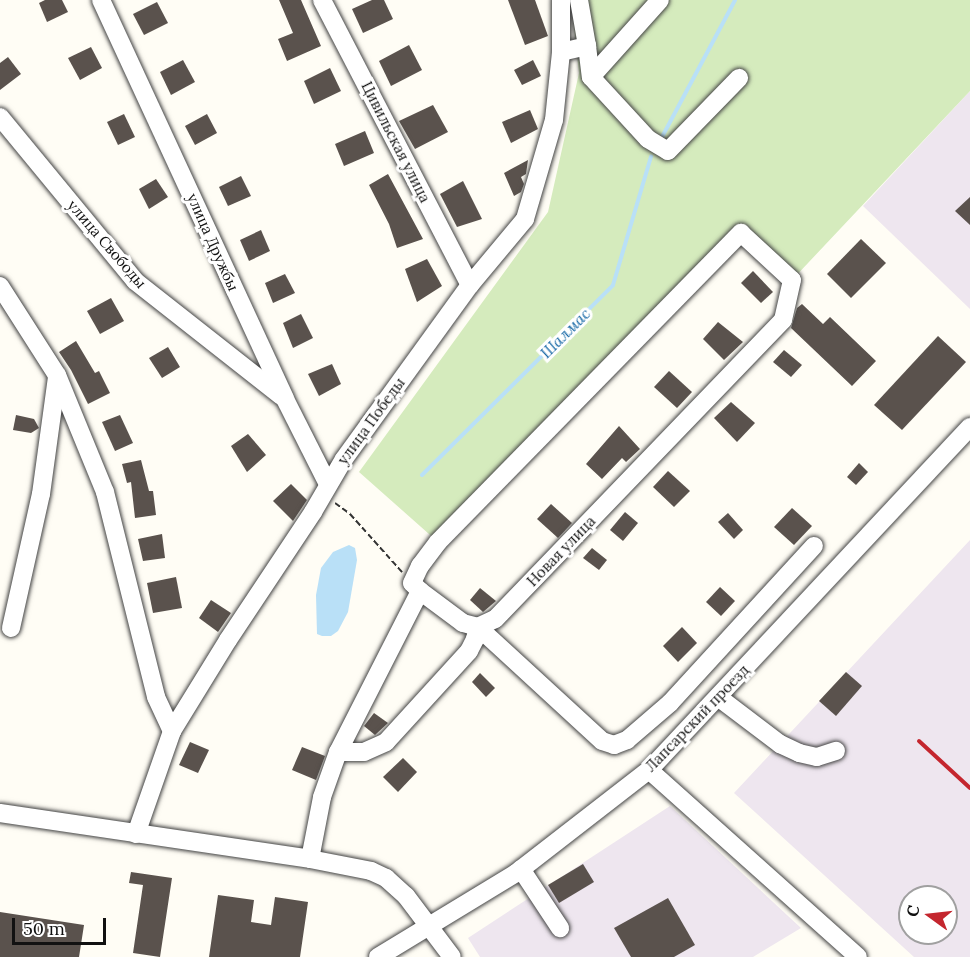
<!DOCTYPE html>
<meta charset="utf-8">
<style>
body{margin:0}
#map{position:relative;width:970px;height:957px;overflow:hidden;background:#fffdf5;font-family:Lora,serif}
div>[style]{position:absolute}
[style*='--x']{left:calc(var(--x)*1px);top:calc(var(--y)*1px);width:calc(var(--w)*1px);rotate:calc(var(--a)*1deg)}
.industrial>*{inset:0;background:#eee6ef}
.green>*{inset:0;background:#d5ebbd}
.water>*{inset:0;background:#b9e0f7}
.stream>*{height:4px;margin:-2px;padding:0 2px;transform-origin:2px;border-radius:2px;background:#b9e0f7}
.building>*{inset:0;background:#5a524d}
.path>*{height:2px;margin-top:-1px;transform-origin:0;background:repeating-linear-gradient(90deg,#333 0 6px,transparent 0 9px)}
.roads{filter:drop-shadow(0 0 2px #444) drop-shadow(0 0 2px #444)}
.minor>*{height:18px;margin:-9px;padding:0 9px;transform-origin:9px;border-radius:9px;background:#fff}
.rail>*{height:4px;margin:-2px;padding:0 2px;transform-origin:2px;border-radius:2px;background:#c4262e}
span{translate:-50% -50%;white-space:nowrap;text-align:center;line-height:1.15;-webkit-text-stroke:6px #fff;paint-order:stroke}
.street-label{font-size:15px;color:#111}
.water-label{font-size:16px;color:#1768a6;font-style:italic}
.north{position:absolute;left:898px;top:885px;width:60px;height:60px;box-sizing:border-box;background:#fff;border:2px solid #a0a0a0;border-radius:50%;rotate:285deg;font-size:16px;font-weight:700;line-height:24px;text-align:center;color:#111}
.north::after{content:'';display:block;margin:auto;width:21px;height:27px;background:#c4262e;clip-path:polygon(50% 0,100% 100%,50% 72%,0 100%)}
.scale{position:absolute;left:12px;top:918px;width:94px;height:27px;box-sizing:border-box;border:3px solid #111;border-top:0;padding-left:8px;font-size:18px;line-height:21px;white-space:nowrap;color:#111;-webkit-text-stroke:4px #fff;paint-order:stroke}
</style>
<div id="map">
<div class="industrial">
<div style="clip-path:polygon(970px 91px,970px 309px,863px 206px)"></div>
<div style="clip-path:polygon(evenodd,970px 540px,970px 957px,914px 957px,734px 793px,970px 540px,910px 897px,946px 897px,946px 933px,910px 933px,910px 897px)"></div>
<div style="clip-path:polygon(670px 806px,801px 928px,753px 957px,480px 957px,468px 938px)"></div>
</div>
<div class="green">
<div style="clip-path:polygon(571px 0,970px 0,970px 91px,792px 280px,741px 234px,438px 542px,359px 472px,548px 212px,579px 73px)"></div>
</div>
<div class="water">
<div style="clip-path:polygon(349px 545px,355px 548px,357px 560px,348px 612px,338px 631px,331px 636px,322px 636px,317px 634px,316px 595px,321px 568px,333px 552px)"></div>
</div>
<div class="stream">
<div style="--x:662;--y:137;--w:155;--a:-61.9"></div>
<div style="--x:422;--y:475;--w:269;--a:-44.8"></div>
<div style="--x:613;--y:285;--w:134;--a:-73.5"></div>
</div>
<div class="building">
<div style="clip-path:polygon(45px 0,62px 0,68px 12px,47px 22px,39px 3px)"></div>
<div style="clip-path:polygon(279px 0,301px 0,321px 46px,287px 61px,278px 39px,293px 33px)"></div>
<div style="clip-path:polygon(372px 0,384px 0,393px 19px,363px 33px,352px 9px)"></div>
<div style="clip-path:polygon(508px 0,535px 0,548px 36px,525px 45px)"></div>
<div style="clip-path:polygon(157px 2px,168px 23px,144px 35px,133px 14px)"></div>
<div style="clip-path:polygon(409px 45px,422px 70px,391px 86px,379px 61px)"></div>
<div style="clip-path:polygon(91px 47px,102px 68px,80px 80px,68px 58px)"></div>
<div style="clip-path:polygon(8px 57px,21px 74px,0 90px,0 63px)"></div>
<div style="clip-path:polygon(183px 60px,195px 82px,171px 95px,160px 72px)"></div>
<div style="clip-path:polygon(533px 60px,541px 76px,522px 85px,514px 70px)"></div>
<div style="clip-path:polygon(330px 68px,341px 91px,314px 104px,304px 81px)"></div>
<div style="clip-path:polygon(433px 105px,448px 132px,415px 149px,399px 121px)"></div>
<div style="clip-path:polygon(530px 110px,538px 129px,511px 143px,502px 122px)"></div>
<div style="clip-path:polygon(124px 114px,135px 137px,118px 145px,107px 122px)"></div>
<div style="clip-path:polygon(207px 114px,217px 133px,195px 145px,185px 126px)"></div>
<div style="clip-path:polygon(365px 131px,374px 153px,344px 166px,335px 144px)"></div>
<div style="clip-path:polygon(528px 160px,526px 174px,521px 177px,524px 184px,521px 192px,514px 196px,504px 173px)"></div>
<div style="clip-path:polygon(388px 174px,423px 239px,397px 248px,389px 224px,369px 185px)"></div>
<div style="clip-path:polygon(241px 176px,251px 196px,228px 206px,219px 187px)"></div>
<div style="clip-path:polygon(156px 179px,168px 197px,149px 209px,139px 189px)"></div>
<div style="clip-path:polygon(463px 181px,482px 219px,457px 227px,440px 194px)"></div>
<div style="clip-path:polygon(970px 197px,970px 225px,955px 211px)"></div>
<div style="clip-path:polygon(261px 230px,270px 251px,249px 261px,240px 240px)"></div>
<div style="clip-path:polygon(861px 239px,886px 263px,851px 298px,827px 274px)"></div>
<div style="clip-path:polygon(427px 259px,442px 286px,417px 302px,405px 269px)"></div>
<div style="clip-path:polygon(753px 271px,773px 292px,761px 303px,741px 283px)"></div>
<div style="clip-path:polygon(285px 274px,295px 293px,273px 303px,265px 283px)"></div>
<div style="clip-path:polygon(111px 298px,124px 321px,100px 334px,87px 311px)"></div>
<div style="clip-path:polygon(802px 304px,823px 324px,830px 317px,876px 361px,852px 386px,791px 328px,797px 308px)"></div>
<div style="clip-path:polygon(301px 314px,313px 338px,293px 348px,283px 323px)"></div>
<div style="clip-path:polygon(718px 322px,743px 342px,724px 360px,703px 339px)"></div>
<div style="clip-path:polygon(938px 336px,966px 362px,902px 430px,874px 405px)"></div>
<div style="clip-path:polygon(76px 341px,95px 373px,99px 371px,110px 393px,88px 404px,71px 370px,59px 352px)"></div>
<div style="clip-path:polygon(168px 347px,180px 367px,162px 378px,149px 358px)"></div>
<div style="clip-path:polygon(784px 350px,802px 365px,791px 377px,773px 362px)"></div>
<div style="clip-path:polygon(332px 364px,341px 384px,319px 396px,308px 374px)"></div>
<div style="clip-path:polygon(669px 371px,692px 392px,677px 408px,654px 387px)"></div>
<div style="clip-path:polygon(731px 402px,755px 423px,737px 442px,714px 418px)"></div>
<div style="clip-path:polygon(16px 415px,34px 419px,39px 428px,31px 433px,13px 430px)"></div>
<div style="clip-path:polygon(120px 415px,133px 443px,115px 451px,102px 422px)"></div>
<div style="clip-path:polygon(619px 426px,640px 449px,626px 462px,622px 458px,602px 479px,586px 464px)"></div>
<div style="clip-path:polygon(248px 434px,266px 455px,247px 472px,231px 446px)"></div>
<div style="clip-path:polygon(141px 460px,149px 491px,153px 491px,156px 515px,135px 518px,131px 482px,127px 483px,122px 464px)"></div>
<div style="clip-path:polygon(859px 463px,868px 472px,856px 485px,847px 477px)"></div>
<div style="clip-path:polygon(668px 471px,690px 491px,674px 507px,653px 487px)"></div>
<div style="clip-path:polygon(291px 484px,307px 500px,293px 521px,273px 501px)"></div>
<div style="clip-path:polygon(551px 504px,572px 523px,558px 538px,537px 519px)"></div>
<div style="clip-path:polygon(792px 508px,812px 526px,794px 545px,774px 527px)"></div>
<div style="clip-path:polygon(625px 512px,638px 523px,623px 541px,610px 530px)"></div>
<div style="clip-path:polygon(728px 513px,743px 530px,734px 539px,718px 522px)"></div>
<div style="clip-path:polygon(162px 534px,165px 558px,143px 561px,138px 539px)"></div>
<div style="clip-path:polygon(592px 548px,607px 560px,599px 570px,583px 558px)"></div>
<div style="clip-path:polygon(176px 577px,182px 608px,153px 613px,147px 583px)"></div>
<div style="clip-path:polygon(720px 587px,735px 601px,721px 616px,706px 602px)"></div>
<div style="clip-path:polygon(480px 588px,496px 601px,483px 612px,470px 600px)"></div>
<div style="clip-path:polygon(211px 600px,231px 613px,218px 632px,199px 618px)"></div>
<div style="clip-path:polygon(682px 627px,697px 643px,678px 662px,663px 646px)"></div>
<div style="clip-path:polygon(846px 672px,862px 686px,836px 716px,819px 701px)"></div>
<div style="clip-path:polygon(480px 673px,495px 688px,486px 697px,472px 682px)"></div>
<div style="clip-path:polygon(374px 713px,388px 723px,375px 735px,364px 726px)"></div>
<div style="clip-path:polygon(190px 742px,209px 750px,198px 773px,179px 765px)"></div>
<div style="clip-path:polygon(302px 747px,325px 756px,316px 780px,292px 770px)"></div>
<div style="clip-path:polygon(403px 758px,417px 772px,398px 792px,383px 777px)"></div>
<div style="clip-path:polygon(583px 864px,594px 882px,559px 903px,548px 885px)"></div>
<div style="clip-path:polygon(131px 872px,172px 878px,160px 957px,133px 953px,143px 885px,129px 883px)"></div>
<div style="clip-path:polygon(218px 895px,254px 900px,251px 922px,271px 925px,275px 897px,308px 902px,300px 957px,209px 957px)"></div>
<div style="clip-path:polygon(668px 898px,695px 945px,674px 957px,631px 957px,614px 928px)"></div>
<div style="clip-path:polygon(0 912px,84px 925px,79px 957px,0 957px)"></div>
</div>
<div class="path">
<div style="--x:335;--y:503;--w:19;--a:36"></div>
<div style="--x:350;--y:514;--w:78;--a:48.1"></div>
</div>
<div class="roads">
<div class="minor">
<div style="--x:101;--y:0;--w:439;--a:65.2"></div>
<div style="--x:285;--y:399;--w:95;--a:63.2"></div>
<div style="--x:322;--y:0;--w:321;--a:62.6"></div>
<div style="--x:579;--y:0;--w:47;--a:80.1"></div>
<div style="--x:561;--y:52;--w:27;--a:-13"></div>
<div style="--x:587;--y:46;--w:31;--a:83"></div>
<div style="--x:591;--y:77;--w:84;--a:47.4"></div>
<div style="--x:648;--y:139;--w:23;--a:31"></div>
<div style="--x:668;--y:151;--w:102;--a:-45.8"></div>
<div style="--x:591;--y:77;--w:103;--a:-48.1"></div>
<div style="--x:0;--y:117;--w:212;--a:50.5"></div>
<div style="--x:135;--y:281;--w:186;--a:38.2"></div>
<div style="--x:741;--y:233;--w:69;--a:42.7"></div>
<div style="--x:792;--y:280;--w:41;--a:102.7"></div>
<div style="--x:783;--y:320;--w:415;--a:133.9"></div>
<div style="--x:495;--y:619;--w:19;--a:155"></div>
<div style="--x:478;--y:627;--w:16;--a:-165"></div>
<div style="--x:463;--y:623;--w:54;--a:-143.3"></div>
<div style="--x:420;--y:591;--w:11;--a:-135"></div>
<div style="--x:412;--y:583;--w:19;--a:-65"></div>
<div style="--x:420;--y:566;--w:30;--a:-53"></div>
<div style="--x:438;--y:542;--w:433;--a:-45.6"></div>
<div style="--x:0;--y:286;--w:106;--a:57.4"></div>
<div style="--x:57;--y:375;--w:126;--a:67.7"></div>
<div style="--x:105;--y:492;--w:211;--a:76"></div>
<div style="--x:156;--y:697;--w:38;--a:65"></div>
<div style="--x:478;--y:627;--w:168;--a:42.6"></div>
<div style="--x:602;--y:741;--w:13;--a:18"></div>
<div style="--x:614;--y:745;--w:14;--a:-21"></div>
<div style="--x:627;--y:740;--w:57;--a:-40.7"></div>
<div style="--x:670;--y:703;--w:213;--a:-47.5"></div>
<div style="--x:11;--y:628;--w:137;--a:-77.4"></div>
<div style="--x:41;--y:494;--w:118;--a:-82.2"></div>
<div style="--x:718;--y:697;--w:78;--a:37.2"></div>
<div style="--x:780;--y:744;--w:21;--a:25"></div>
<div style="--x:799;--y:753;--w:18;--a:13"></div>
<div style="--x:817;--y:757;--w:20;--a:-18"></div>
<div style="--x:338;--y:752;--w:26;--a:0"></div>
<div style="--x:364;--y:752;--w:24;--a:-24"></div>
<div style="--x:386;--y:742;--w:123;--a:-47.6"></div>
<div style="--x:469;--y:651;--w:13;--a:-63"></div>
<div style="--x:475;--y:639;--w:12;--a:-76"></div>
<div style="--x:649;--y:770;--w:280;--a:41.8"></div>
<div style="--x:0;--y:813;--w:313;--a:8.4"></div>
<div style="--x:310;--y:859;--w:62;--a:11.1"></div>
<div style="--x:371;--y:871;--w:17;--a:25"></div>
<div style="--x:386;--y:878;--w:27;--a:42"></div>
<div style="--x:406;--y:896;--w:76;--a:53"></div>
<div style="--x:136;--y:834;--w:109;--a:-70.7"></div>
<div style="--x:172;--y:731;--w:107;--a:-58.4"></div>
<div style="--x:228;--y:640;--w:154;--a:-56.4"></div>
<div style="--x:313;--y:512;--w:61;--a:-59.7"></div>
<div style="--x:344;--y:459;--w:215;--a:-54.1"></div>
<div style="--x:470;--y:285;--w:86;--a:-50.2"></div>
<div style="--x:525;--y:219;--w:103;--a:-73.7"></div>
<div style="--x:554;--y:120;--w:68;--a:-84.1"></div>
<div style="--x:561;--y:52;--w:52;--a:-90"></div>
<div style="--x:310;--y:859;--w:63;--a:-79"></div>
<div style="--x:322;--y:797;--w:48;--a:-70.4"></div>
<div style="--x:338;--y:752;--w:181;--a:-63"></div>
<div style="--x:521;--y:869;--w:71;--a:56.5"></div>
<div style="--x:378;--y:957;--w:162;--a:-31.3"></div>
<div style="--x:516;--y:873;--w:168;--a:-37.8"></div>
<div style="--x:649;--y:770;--w:470;--a:-46.9"></div>
</div>
</div>
<div class="rail">
<div style="--x:919;--y:741;--w:69;--a:42.7"></div>
</div>
<div class="street-label">
<span style="left:396px;top:142px;rotate:63deg">Цивильская улица</span>
<span style="left:213px;top:242px;rotate:66deg">улица Дружбы</span>
<span style="left:107px;top:244px;rotate:49deg">улица Свободы</span>
<span style="left:371px;top:421px;rotate:-54deg">улица Победы</span>
<span style="left:561px;top:551px;rotate:-46deg">Новая улица</span>
<span style="left:697px;top:718px;rotate:-46deg">Лапсарский проезд</span>
</div>
<div class="water-label">
<span style="left:565px;top:333px;rotate:-45deg">Шалмас</span>
</div>
<div class="north">С</div>
<div class="scale">50 m</div>
</div>
